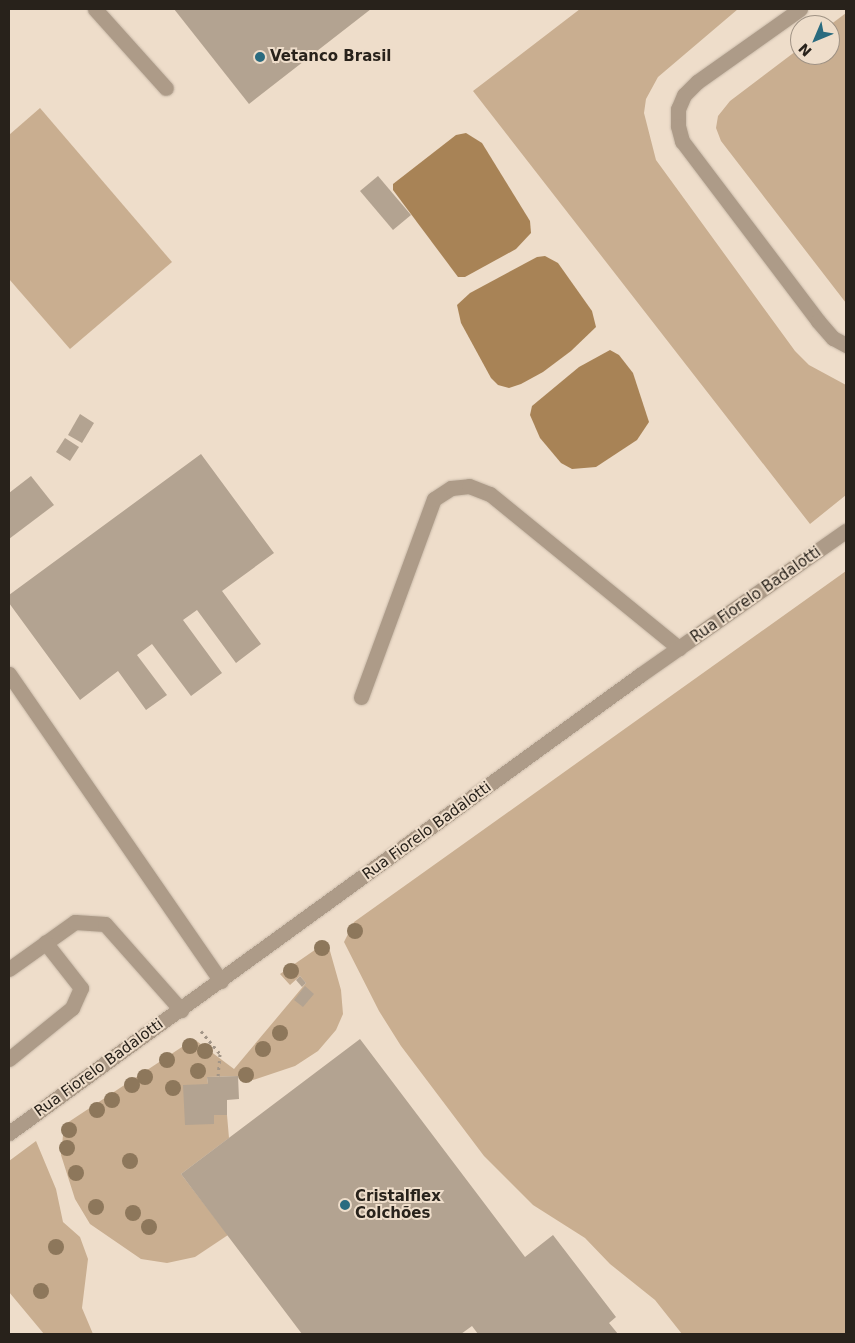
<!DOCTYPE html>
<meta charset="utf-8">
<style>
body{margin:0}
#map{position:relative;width:855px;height:1343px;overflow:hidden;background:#eeddca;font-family:"DejaVu Sans",sans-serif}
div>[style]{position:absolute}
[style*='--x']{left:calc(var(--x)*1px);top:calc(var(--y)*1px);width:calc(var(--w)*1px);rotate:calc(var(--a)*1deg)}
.green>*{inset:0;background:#c9ae90}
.water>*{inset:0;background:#a88356}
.building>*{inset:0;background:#b3a391}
.path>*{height:3px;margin-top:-1.5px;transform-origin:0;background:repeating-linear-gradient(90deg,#a29587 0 2.5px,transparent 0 6.5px)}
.roads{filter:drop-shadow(0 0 1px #cabbaa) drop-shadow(0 0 1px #cabbaa)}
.minor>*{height:15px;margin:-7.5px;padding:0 7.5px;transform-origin:7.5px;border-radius:7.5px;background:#ad9b88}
.trees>*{width:16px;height:16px;margin:-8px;border-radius:50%;background:#8d775b}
.dots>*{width:14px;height:14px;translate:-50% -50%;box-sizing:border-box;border:2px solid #eeddca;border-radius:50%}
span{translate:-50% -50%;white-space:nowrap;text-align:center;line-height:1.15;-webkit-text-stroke:4px #eeddca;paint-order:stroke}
.poi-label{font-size:15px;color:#28221b;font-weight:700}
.left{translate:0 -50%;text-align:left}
.street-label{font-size:15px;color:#28221b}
.frame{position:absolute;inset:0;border:10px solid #28221b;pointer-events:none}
.north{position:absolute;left:790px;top:15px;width:50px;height:50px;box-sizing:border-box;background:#eeddca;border:1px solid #9f9284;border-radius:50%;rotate:225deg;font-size:14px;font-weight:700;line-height:20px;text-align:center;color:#28221b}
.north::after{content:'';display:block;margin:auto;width:18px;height:22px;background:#2a6b7f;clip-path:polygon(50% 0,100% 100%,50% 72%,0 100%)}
</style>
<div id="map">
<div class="green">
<div style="clip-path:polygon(580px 9px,738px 9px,658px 77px,646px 99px,644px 113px,656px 160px,795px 351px,809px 365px,846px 385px,846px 495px,810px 524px,473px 91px)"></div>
<div style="clip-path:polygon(846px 13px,846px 303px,721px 141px,716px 128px,718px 116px,730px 101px,800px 48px,800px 55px,830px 55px,830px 25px)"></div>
<div style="clip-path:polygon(40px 108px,172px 262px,70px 349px,9px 279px,9px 135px)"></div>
<div style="clip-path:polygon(846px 571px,846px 1334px,682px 1334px,655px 1300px,610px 1264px,585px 1238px,533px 1205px,484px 1156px,401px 1046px,379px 1011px,344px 942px,354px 922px)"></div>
<div style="clip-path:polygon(322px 945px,330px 951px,341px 990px,343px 1014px,336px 1030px,318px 1051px,295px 1066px,253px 1080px,238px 1076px,207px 1077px,214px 1124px,214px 1115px,227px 1115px,229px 1138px,181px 1174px,228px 1235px,195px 1257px,167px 1263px,141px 1259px,90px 1224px,75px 1199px,61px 1155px,64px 1125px,194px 1039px,234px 1069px,306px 983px,300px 976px,290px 985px,280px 974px)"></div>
<div style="clip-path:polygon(36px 1141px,56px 1189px,63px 1222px,80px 1237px,88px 1259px,82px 1308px,93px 1334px,44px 1334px,9px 1292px,9px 1161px)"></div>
</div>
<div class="water">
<div style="clip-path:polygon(466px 133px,482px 143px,530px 221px,531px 233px,516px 249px,465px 277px,458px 277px,393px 190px,393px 184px,456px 135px)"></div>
<div style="clip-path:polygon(545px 256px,558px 263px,592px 311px,596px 327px,571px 351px,543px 372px,521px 384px,509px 388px,498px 385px,491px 378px,461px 323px,457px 305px,470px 293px,537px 257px)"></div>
<div style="clip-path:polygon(610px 350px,619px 355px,633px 373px,649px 422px,637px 440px,596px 467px,572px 469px,561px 463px,540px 438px,530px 415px,532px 406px,579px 367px)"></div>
</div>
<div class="building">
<div style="clip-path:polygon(174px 9px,371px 9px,249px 104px)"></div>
<div style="clip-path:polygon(378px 176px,411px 215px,393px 230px,360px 191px)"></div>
<div style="clip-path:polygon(80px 414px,94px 423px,82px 443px,68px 435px)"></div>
<div style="clip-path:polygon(65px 438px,79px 447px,70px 461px,56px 452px)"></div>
<div style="clip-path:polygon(201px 454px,274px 553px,222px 591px,261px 644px,236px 663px,197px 610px,183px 620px,222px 673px,191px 696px,152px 644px,137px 655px,167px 695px,146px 710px,118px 671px,80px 700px,9px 603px,9px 595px)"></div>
<div style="clip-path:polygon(31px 476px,54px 505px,9px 539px,9px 493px)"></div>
<div style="clip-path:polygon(300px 976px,306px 983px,302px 987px,296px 980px)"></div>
<div style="clip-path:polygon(305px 986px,314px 994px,303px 1007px,294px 1000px)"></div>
<div style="clip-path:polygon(360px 1039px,525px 1257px,553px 1235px,616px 1317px,609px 1323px,618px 1334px,478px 1334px,472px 1326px,461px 1334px,302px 1334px,181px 1174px)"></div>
<div style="clip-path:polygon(238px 1076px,239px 1099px,227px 1100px,227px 1115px,214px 1115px,214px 1124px,185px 1125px,183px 1085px,208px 1084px,207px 1077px)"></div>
</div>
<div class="path">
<div style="--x:201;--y:1031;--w:30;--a:50"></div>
<div style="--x:220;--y:1054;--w:22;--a:95"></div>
</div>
<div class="roads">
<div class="minor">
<div style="--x:95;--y:9;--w:106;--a:48.1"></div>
<div style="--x:800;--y:9;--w:126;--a:144.7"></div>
<div style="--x:697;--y:82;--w:18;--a:135"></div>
<div style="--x:684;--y:95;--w:15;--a:113"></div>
<div style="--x:678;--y:109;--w:17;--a:90"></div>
<div style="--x:678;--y:126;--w:16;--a:75"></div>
<div style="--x:682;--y:141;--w:226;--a:52.9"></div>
<div style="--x:818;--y:321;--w:23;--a:49"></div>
<div style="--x:833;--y:338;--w:15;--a:28"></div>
<div style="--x:9;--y:674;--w:373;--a:55.4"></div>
<div style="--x:361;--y:697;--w:211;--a:-69.8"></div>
<div style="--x:434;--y:499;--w:20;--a:-33"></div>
<div style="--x:451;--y:488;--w:18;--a:-6"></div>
<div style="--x:469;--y:486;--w:22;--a:21"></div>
<div style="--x:490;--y:494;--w:244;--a:39.2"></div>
<div style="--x:9;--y:969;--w:81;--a:-35.5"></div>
<div style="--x:75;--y:922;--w:30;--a:4"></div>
<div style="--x:105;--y:924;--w:115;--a:48.5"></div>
<div style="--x:9;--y:1059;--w:81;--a:-39"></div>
<div style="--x:72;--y:1008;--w:22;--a:-66"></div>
<div style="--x:81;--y:988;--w:58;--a:-128"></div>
<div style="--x:9;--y:1133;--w:780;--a:-35.97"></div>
<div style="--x:640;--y:675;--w:251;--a:-35"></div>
</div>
</div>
<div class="trees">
<div style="left:355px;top:931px"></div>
<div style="left:322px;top:948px"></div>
<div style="left:291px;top:971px"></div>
<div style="left:280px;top:1033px"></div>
<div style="left:190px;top:1046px"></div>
<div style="left:263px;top:1049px"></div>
<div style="left:205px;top:1051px"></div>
<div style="left:167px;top:1060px"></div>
<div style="left:198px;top:1071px"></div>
<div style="left:246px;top:1075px"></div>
<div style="left:145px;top:1077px"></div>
<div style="left:132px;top:1085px"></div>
<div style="left:173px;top:1088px"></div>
<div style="left:112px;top:1100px"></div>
<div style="left:97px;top:1110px"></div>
<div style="left:69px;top:1130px"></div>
<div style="left:67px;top:1148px"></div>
<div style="left:130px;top:1161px"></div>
<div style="left:76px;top:1173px"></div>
<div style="left:96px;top:1207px"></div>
<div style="left:133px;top:1213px"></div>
<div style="left:149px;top:1227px"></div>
<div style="left:56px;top:1247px"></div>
<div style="left:41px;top:1291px"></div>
</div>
<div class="dots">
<div style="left:260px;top:57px;background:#2a6b7f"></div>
<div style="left:345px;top:1205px;background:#2a6b7f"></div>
</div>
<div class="poi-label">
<span class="left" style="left:270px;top:57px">Vetanco Brasil</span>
<span class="left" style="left:355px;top:1205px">Cristalflex<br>Colchões</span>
</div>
<div class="street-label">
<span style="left:756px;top:595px;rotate:-35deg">Rua Fiorelo Badalotti</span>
<span style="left:427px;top:831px;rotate:-36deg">Rua Fiorelo Badalotti</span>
<span style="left:99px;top:1068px;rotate:-36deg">Rua Fiorelo Badalotti</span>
</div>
<div class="frame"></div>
<div class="north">N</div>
</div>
